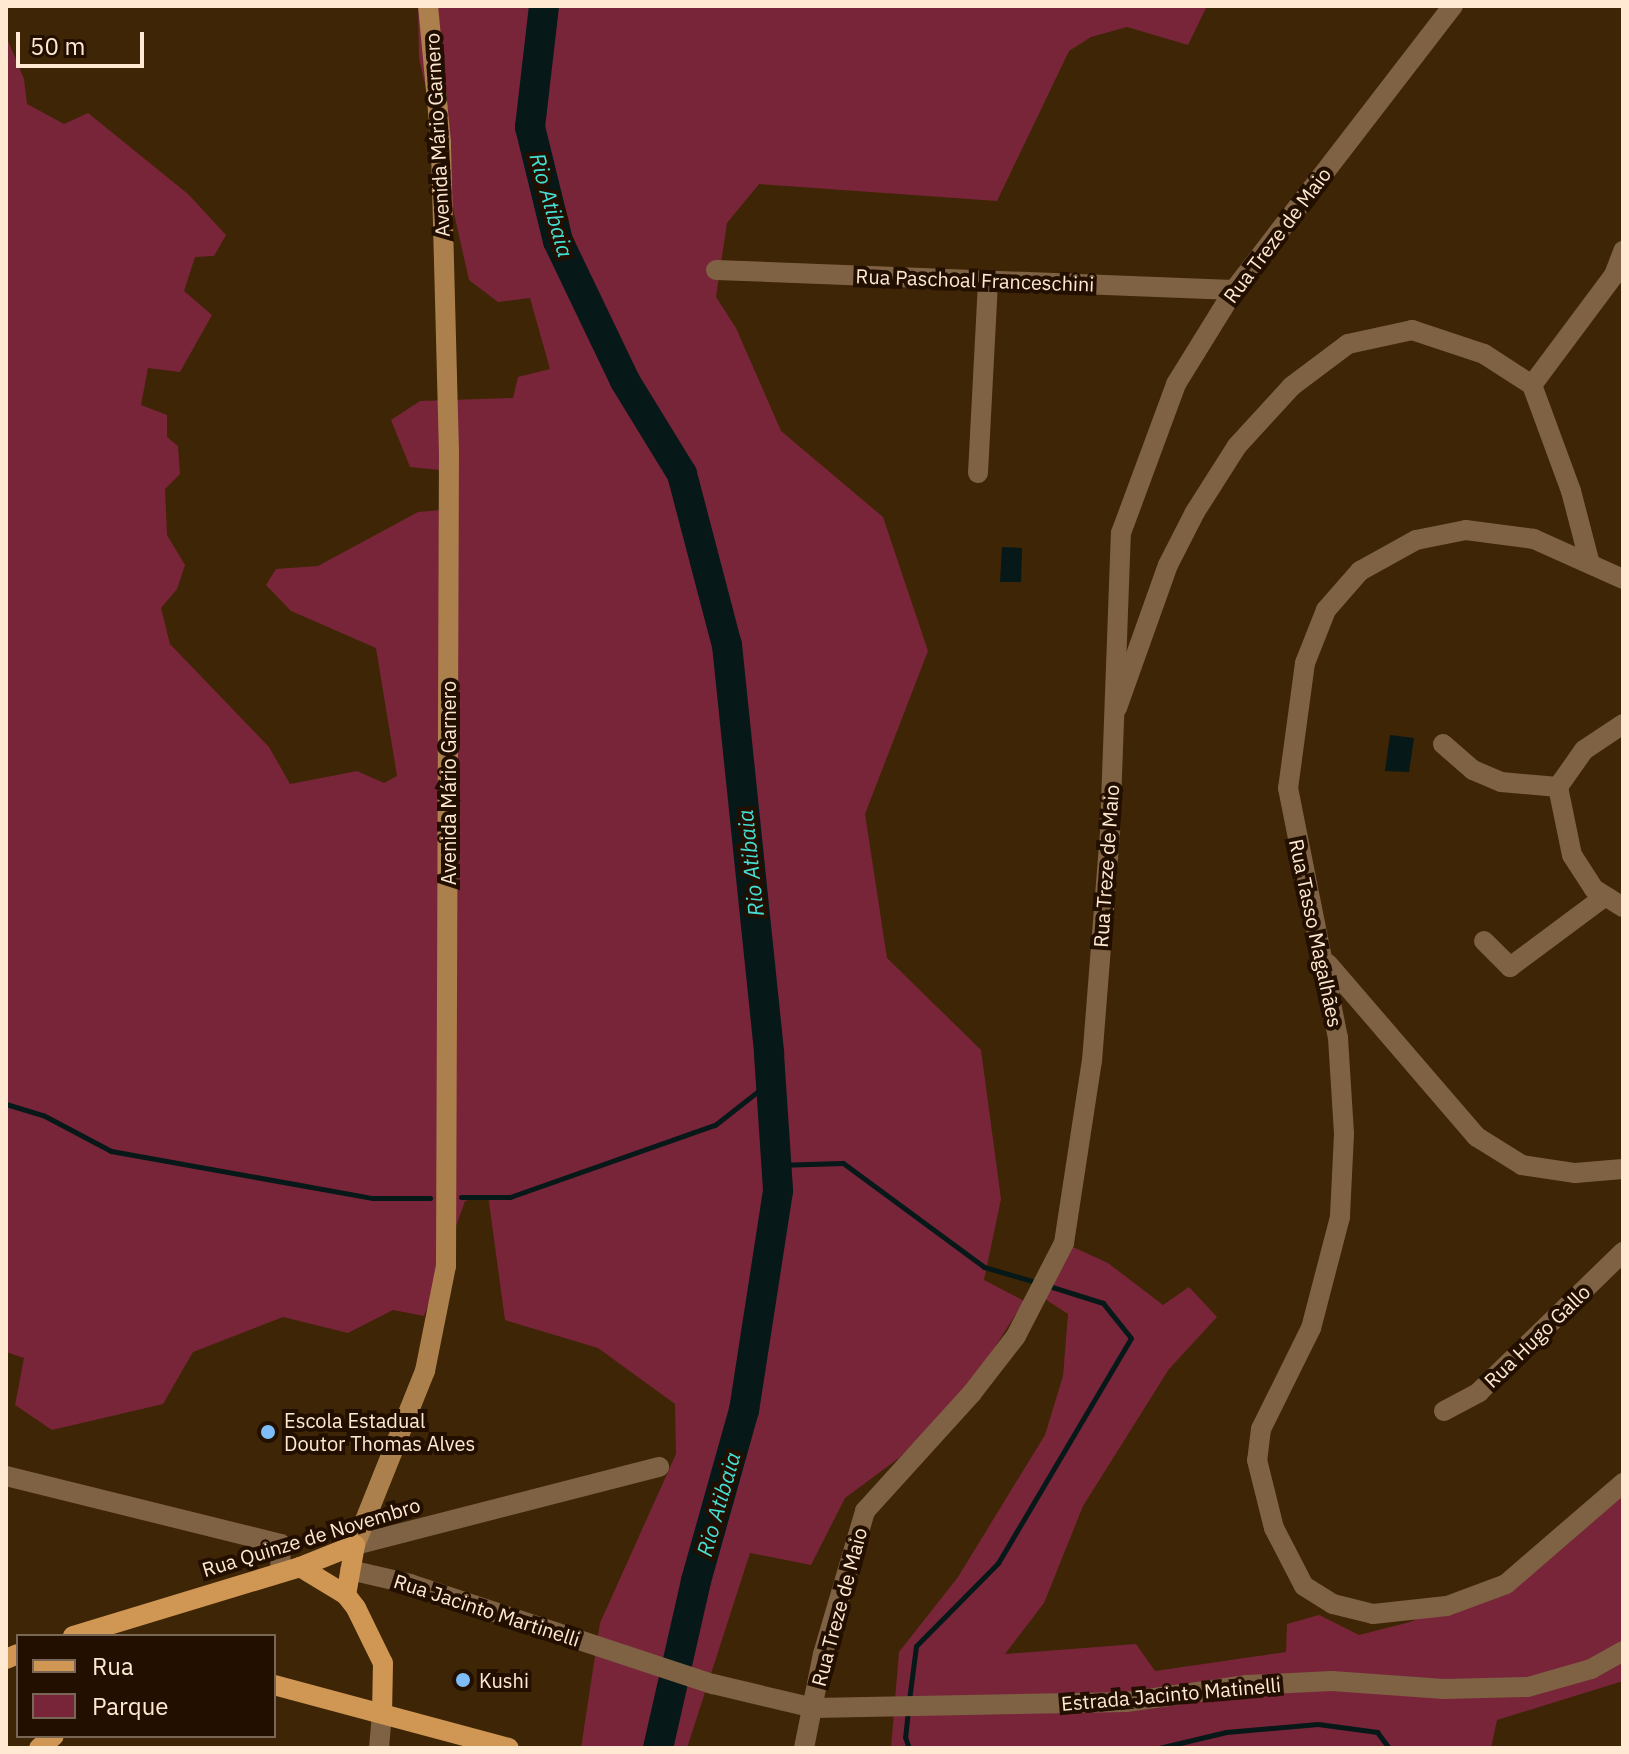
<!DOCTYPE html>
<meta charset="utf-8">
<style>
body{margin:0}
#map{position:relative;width:1629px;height:1754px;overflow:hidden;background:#3e2505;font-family:"IBM Plex Sans",sans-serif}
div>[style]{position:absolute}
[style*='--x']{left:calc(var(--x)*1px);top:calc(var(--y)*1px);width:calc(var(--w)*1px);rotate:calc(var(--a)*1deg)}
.green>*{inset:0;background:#78253a}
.water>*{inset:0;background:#061817}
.stream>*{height:5px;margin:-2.5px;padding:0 2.5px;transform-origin:2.5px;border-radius:2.5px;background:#061817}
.river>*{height:30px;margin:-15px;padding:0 15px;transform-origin:15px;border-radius:15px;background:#061817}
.minor>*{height:20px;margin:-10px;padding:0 10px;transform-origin:10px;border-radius:10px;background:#7e6243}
.tertiary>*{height:20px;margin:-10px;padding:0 10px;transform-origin:10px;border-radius:10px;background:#7e6243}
.secondary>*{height:20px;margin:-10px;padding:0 10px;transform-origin:10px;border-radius:10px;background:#ac804d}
.primary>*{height:20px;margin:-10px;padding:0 10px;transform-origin:10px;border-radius:10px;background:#d09654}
.dots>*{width:22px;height:22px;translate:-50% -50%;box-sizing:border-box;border:4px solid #220f00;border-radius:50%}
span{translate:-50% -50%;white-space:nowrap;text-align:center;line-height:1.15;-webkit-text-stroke:8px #220f00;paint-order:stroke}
.street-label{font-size:20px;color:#ffe9d2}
.poi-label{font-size:20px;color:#ffe9d2}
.left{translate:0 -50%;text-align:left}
.water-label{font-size:22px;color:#44ded4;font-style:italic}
.frame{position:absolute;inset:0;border:8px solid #ffe9d2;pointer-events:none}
.legend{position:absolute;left:16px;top:1634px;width:260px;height:104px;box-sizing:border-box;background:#220f00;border:2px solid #7a6654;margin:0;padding:10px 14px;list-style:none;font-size:24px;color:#ffe9d2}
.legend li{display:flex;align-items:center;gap:16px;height:40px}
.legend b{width:40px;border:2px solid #7a6654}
.scale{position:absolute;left:16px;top:32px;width:128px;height:36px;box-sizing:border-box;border:4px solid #ffe9d2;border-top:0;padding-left:10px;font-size:24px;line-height:28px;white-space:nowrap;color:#ffe9d2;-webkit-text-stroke:6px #220f00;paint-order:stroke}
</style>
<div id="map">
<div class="green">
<div style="clip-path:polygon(418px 6px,1207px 6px,1188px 45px,1127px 27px,1091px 37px,1069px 51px,997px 201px,759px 184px,727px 223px,716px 297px,736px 328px,781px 431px,883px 517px,928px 651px,865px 814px,887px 958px,981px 1050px,1001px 1199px,984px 1280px,1024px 1301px,971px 1385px,899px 1458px,845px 1498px,811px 1565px,750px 1553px,687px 1748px,581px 1748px,600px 1623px,676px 1454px,675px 1404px,598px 1348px,505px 1320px,488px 1195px,465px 1201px,424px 1316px,393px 1310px,348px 1333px,283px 1317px,193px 1352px,163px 1404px,52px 1430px,15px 1405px,24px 1358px,6px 1352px,6px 36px,24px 79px,27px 104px,64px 124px,88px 113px,188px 194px,226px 235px,214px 256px,195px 257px,184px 291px,212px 315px,180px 372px,148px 368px,141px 405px,167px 415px,167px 437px,178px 446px,180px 474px,165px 489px,167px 535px,185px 565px,177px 589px,161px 608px,170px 644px,269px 747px,290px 784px,357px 771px,384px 783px,397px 776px,376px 648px,291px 611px,266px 585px,276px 569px,318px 566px,418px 512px,441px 510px,440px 470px,410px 467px,391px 420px,420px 401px,513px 398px,518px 377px,550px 369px,530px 298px,498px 302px,469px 280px,419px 58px)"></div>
<div style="clip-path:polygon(1064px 1243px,1108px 1263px,1163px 1305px,1189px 1287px,1217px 1317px,1169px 1369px,1083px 1506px,1044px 1603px,1005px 1654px,1136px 1644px,1155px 1671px,1286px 1652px,1287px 1624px,1319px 1615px,1359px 1635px,1410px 1622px,1506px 1584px,1623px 1482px,1623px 1681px,1497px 1720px,1491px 1748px,891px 1748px,899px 1652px,958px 1577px,1045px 1435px,1063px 1376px,1068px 1314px,1045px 1299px)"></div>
</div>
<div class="water">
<div style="clip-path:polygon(1002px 547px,1022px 548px,1021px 582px,1000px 582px)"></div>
<div style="clip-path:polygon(1390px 735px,1414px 738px,1409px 772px,1385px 771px)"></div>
</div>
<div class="stream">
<div style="--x:6;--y:1104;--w:39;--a:17"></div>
<div style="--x:43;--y:1115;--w:77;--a:27.9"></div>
<div style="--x:111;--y:1151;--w:266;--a:10.2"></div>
<div style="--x:373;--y:1198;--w:57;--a:0"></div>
<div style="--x:776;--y:1165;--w:67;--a:-1.7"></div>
<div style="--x:843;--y:1163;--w:175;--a:36.4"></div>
<div style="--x:984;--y:1267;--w:57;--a:16.2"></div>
<div style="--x:461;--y:1197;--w:49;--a:0"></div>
<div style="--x:510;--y:1197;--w:217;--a:-19.4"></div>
<div style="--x:715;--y:1125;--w:71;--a:-38.2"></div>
<div style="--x:909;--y:1700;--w:54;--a:-82.6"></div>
<div style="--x:916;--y:1646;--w:117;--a:-45.3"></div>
<div style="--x:998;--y:1563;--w:261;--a:-59.4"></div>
<div style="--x:1131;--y:1338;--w:45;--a:-128.7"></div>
<div style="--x:1103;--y:1303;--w:57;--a:-162.5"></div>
<div style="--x:908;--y:1710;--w:27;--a:96"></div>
<div style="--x:905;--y:1737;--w:12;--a:70"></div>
<div style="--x:1159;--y:1748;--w:69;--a:-13.4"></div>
<div style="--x:1226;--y:1732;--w:92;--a:-5"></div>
<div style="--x:1318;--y:1724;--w:60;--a:7.7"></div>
<div style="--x:1377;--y:1732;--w:20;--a:53"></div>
</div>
<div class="river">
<div style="--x:544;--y:6;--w:122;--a:96.6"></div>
<div style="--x:530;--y:127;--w:117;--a:76.2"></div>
<div style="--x:558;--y:241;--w:155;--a:64.4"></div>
<div style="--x:625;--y:381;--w:109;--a:58.5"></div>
<div style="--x:682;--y:474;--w:177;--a:75.3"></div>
<div style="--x:727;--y:645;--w:411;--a:84.1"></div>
<div style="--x:769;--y:1054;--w:137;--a:86.2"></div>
<div style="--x:778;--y:1191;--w:222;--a:98.8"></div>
<div style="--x:744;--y:1410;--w:178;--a:105.7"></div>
<div style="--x:696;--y:1581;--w:171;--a:102.8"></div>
</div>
<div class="minor">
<div style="--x:716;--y:270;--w:518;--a:2.21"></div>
<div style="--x:1532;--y:385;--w:137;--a:-53.3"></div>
<div style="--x:1614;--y:275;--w:26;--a:-69"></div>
<div style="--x:978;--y:473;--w:193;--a:-87"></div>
<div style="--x:1623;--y:579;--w:98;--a:-155.8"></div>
<div style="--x:1534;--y:539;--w:69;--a:-172.5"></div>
<div style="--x:1466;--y:530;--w:51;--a:168.7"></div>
<div style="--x:1416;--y:540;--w:64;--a:151"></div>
<div style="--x:1360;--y:571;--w:52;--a:131.1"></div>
<div style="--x:1326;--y:610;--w:57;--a:111.6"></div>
<div style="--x:1305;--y:663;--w:126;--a:97.7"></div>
<div style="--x:1288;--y:788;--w:255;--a:78.7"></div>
<div style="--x:1338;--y:1038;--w:96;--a:86.4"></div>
<div style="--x:1344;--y:1134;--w:83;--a:92.8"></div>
<div style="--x:1340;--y:1217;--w:115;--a:104.6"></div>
<div style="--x:1311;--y:1328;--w:113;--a:116.3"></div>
<div style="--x:1261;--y:1429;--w:31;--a:97"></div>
<div style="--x:1257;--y:1460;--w:70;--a:76"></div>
<div style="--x:1274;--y:1528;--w:65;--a:62.7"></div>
<div style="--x:1304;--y:1586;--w:34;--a:32"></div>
<div style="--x:1333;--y:1604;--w:41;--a:14"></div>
<div style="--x:1373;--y:1614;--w:74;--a:-6.2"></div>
<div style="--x:1447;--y:1606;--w:63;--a:-20.4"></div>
<div style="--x:1506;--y:1584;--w:155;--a:-40.8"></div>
<div style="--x:1117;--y:708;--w:152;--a:-70.4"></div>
<div style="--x:1168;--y:565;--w:59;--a:-63"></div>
<div style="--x:1195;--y:512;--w:78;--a:-57.5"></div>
<div style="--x:1237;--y:446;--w:81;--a:-47.5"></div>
<div style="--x:1292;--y:386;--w:70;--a:-36.9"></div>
<div style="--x:1348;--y:344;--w:66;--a:-12.3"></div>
<div style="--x:1412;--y:330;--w:76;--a:18.4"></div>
<div style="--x:1484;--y:354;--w:57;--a:32.9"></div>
<div style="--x:1532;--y:385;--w:113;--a:69.8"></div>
<div style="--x:1571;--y:491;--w:71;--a:75.4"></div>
<div style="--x:1623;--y:724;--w:47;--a:146.3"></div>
<div style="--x:1584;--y:750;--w:45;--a:125.1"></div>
<div style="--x:1558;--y:787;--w:69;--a:78.4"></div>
<div style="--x:1572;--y:855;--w:40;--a:57.1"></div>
<div style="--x:1594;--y:889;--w:34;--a:32"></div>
<div style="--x:1443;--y:744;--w:40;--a:41"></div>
<div style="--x:1473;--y:770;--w:30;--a:23"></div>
<div style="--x:1501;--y:782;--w:57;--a:5"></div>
<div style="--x:1484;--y:941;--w:37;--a:45"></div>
<div style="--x:1510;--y:967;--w:116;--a:-36.6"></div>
<div style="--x:1328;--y:964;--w:228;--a:49.3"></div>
<div style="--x:1477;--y:1137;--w:53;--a:31.9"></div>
<div style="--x:1522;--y:1165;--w:54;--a:8.6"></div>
<div style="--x:1575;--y:1173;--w:48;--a:-4.8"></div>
<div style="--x:1444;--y:1411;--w:40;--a:-28"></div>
<div style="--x:1479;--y:1392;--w:201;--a:-44.2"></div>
<div style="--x:6;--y:1476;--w:283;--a:13.9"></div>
<div style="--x:281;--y:1544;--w:28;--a:92"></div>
<div style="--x:355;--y:1545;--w:314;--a:-14.4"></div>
<div style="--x:350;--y:1570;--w:62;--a:13.1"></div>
<div style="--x:410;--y:1584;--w:319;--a:18.3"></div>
<div style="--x:713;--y:1684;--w:104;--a:13.4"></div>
<div style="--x:814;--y:1708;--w:312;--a:-1.1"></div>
<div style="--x:1126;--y:1702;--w:122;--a:-8"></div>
<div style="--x:1247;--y:1685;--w:85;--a:-2.7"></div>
<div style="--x:1332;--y:1681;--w:112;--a:4.1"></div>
<div style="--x:1444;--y:1689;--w:84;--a:-1.4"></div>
<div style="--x:1528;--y:1687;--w:66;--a:-15.9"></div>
<div style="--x:1591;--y:1669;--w:37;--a:-29"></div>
<div style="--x:379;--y:1748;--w:35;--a:-85"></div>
</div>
<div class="tertiary">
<div style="--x:804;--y:1748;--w:96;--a:-78.6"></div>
<div style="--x:823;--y:1654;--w:149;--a:-73.6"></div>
<div style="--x:865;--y:1511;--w:159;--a:-47.8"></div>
<div style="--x:972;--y:1393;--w:72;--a:-52.3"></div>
<div style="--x:1016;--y:1336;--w:105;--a:-62.7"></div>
<div style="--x:1064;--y:1243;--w:184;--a:-81.3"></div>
<div style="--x:1092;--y:1061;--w:232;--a:-85.5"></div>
<div style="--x:1110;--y:830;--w:297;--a:-87.9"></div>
<div style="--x:1121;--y:533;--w:159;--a:-69.7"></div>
<div style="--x:1176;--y:384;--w:110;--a:-58.3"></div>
<div style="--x:1234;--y:290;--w:359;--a:-52.4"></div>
</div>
<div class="secondary">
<div style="--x:355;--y:1545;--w:188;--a:-68.1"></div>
<div style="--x:425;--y:1371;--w:107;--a:-78.7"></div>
<div style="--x:446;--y:1266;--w:813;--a:-89.79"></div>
<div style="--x:449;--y:453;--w:310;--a:-91.5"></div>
<div style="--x:441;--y:143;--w:138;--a:-95.4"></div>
</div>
<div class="primary">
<div style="--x:300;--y:1567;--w:54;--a:31.3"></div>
<div style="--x:346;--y:1595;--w:16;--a:52"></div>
<div style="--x:356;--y:1608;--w:61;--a:63.9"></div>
<div style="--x:383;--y:1663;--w:50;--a:91.1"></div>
<div style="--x:346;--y:1595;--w:51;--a:-79.8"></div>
<div style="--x:73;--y:1636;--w:237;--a:-16.9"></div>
<div style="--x:300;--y:1567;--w:59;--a:-21.8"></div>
<div style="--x:6;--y:1659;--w:13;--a:-23"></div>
<div style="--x:274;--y:1685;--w:243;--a:15"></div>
<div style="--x:39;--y:1748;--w:19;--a:-39"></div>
</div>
<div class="dots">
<div style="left:268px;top:1432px;background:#7fbdfa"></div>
<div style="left:463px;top:1680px;background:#7fbdfa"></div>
</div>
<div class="street-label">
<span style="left:437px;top:135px;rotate:-93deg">Avenida Mário Garnero</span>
<span style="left:1277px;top:235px;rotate:-53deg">Rua Treze de Maio</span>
<span style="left:975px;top:280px;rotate:2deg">Rua Paschoal Franceschini</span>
<span style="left:448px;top:783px;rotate:-90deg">Avenida Mário Garnero</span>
<span style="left:1106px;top:866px;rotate:-86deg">Rua Treze de Maio</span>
<span style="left:1316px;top:933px;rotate:78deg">Rua Tasso Magalhães</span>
<span style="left:1537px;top:1336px;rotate:-44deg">Rua Hugo Gallo</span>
<span style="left:311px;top:1537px;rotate:-17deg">Rua Quinze de Novembro</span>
<span style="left:839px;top:1607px;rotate:-75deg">Rua Treze de Maio</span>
<span style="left:487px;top:1610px;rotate:18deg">Rua Jacinto Martinelli</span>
<span style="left:1171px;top:1694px;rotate:-5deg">Estrada Jacinto Matinelli</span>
</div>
<div class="poi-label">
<span class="left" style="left:284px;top:1432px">Escola Estadual<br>Doutor Thomas Alves</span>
<span class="left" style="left:479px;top:1680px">Kushi</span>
</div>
<div class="water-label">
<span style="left:552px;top:205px;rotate:74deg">Rio Atibaia</span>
<span style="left:750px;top:863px;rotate:-96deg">Rio Atibaia</span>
<span style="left:718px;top:1504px;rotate:-74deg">Rio Atibaia</span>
</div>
<div class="frame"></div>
<ul class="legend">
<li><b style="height:10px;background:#d09654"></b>Rua</li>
<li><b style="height:22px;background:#78253a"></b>Parque</li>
</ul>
<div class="scale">50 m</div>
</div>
